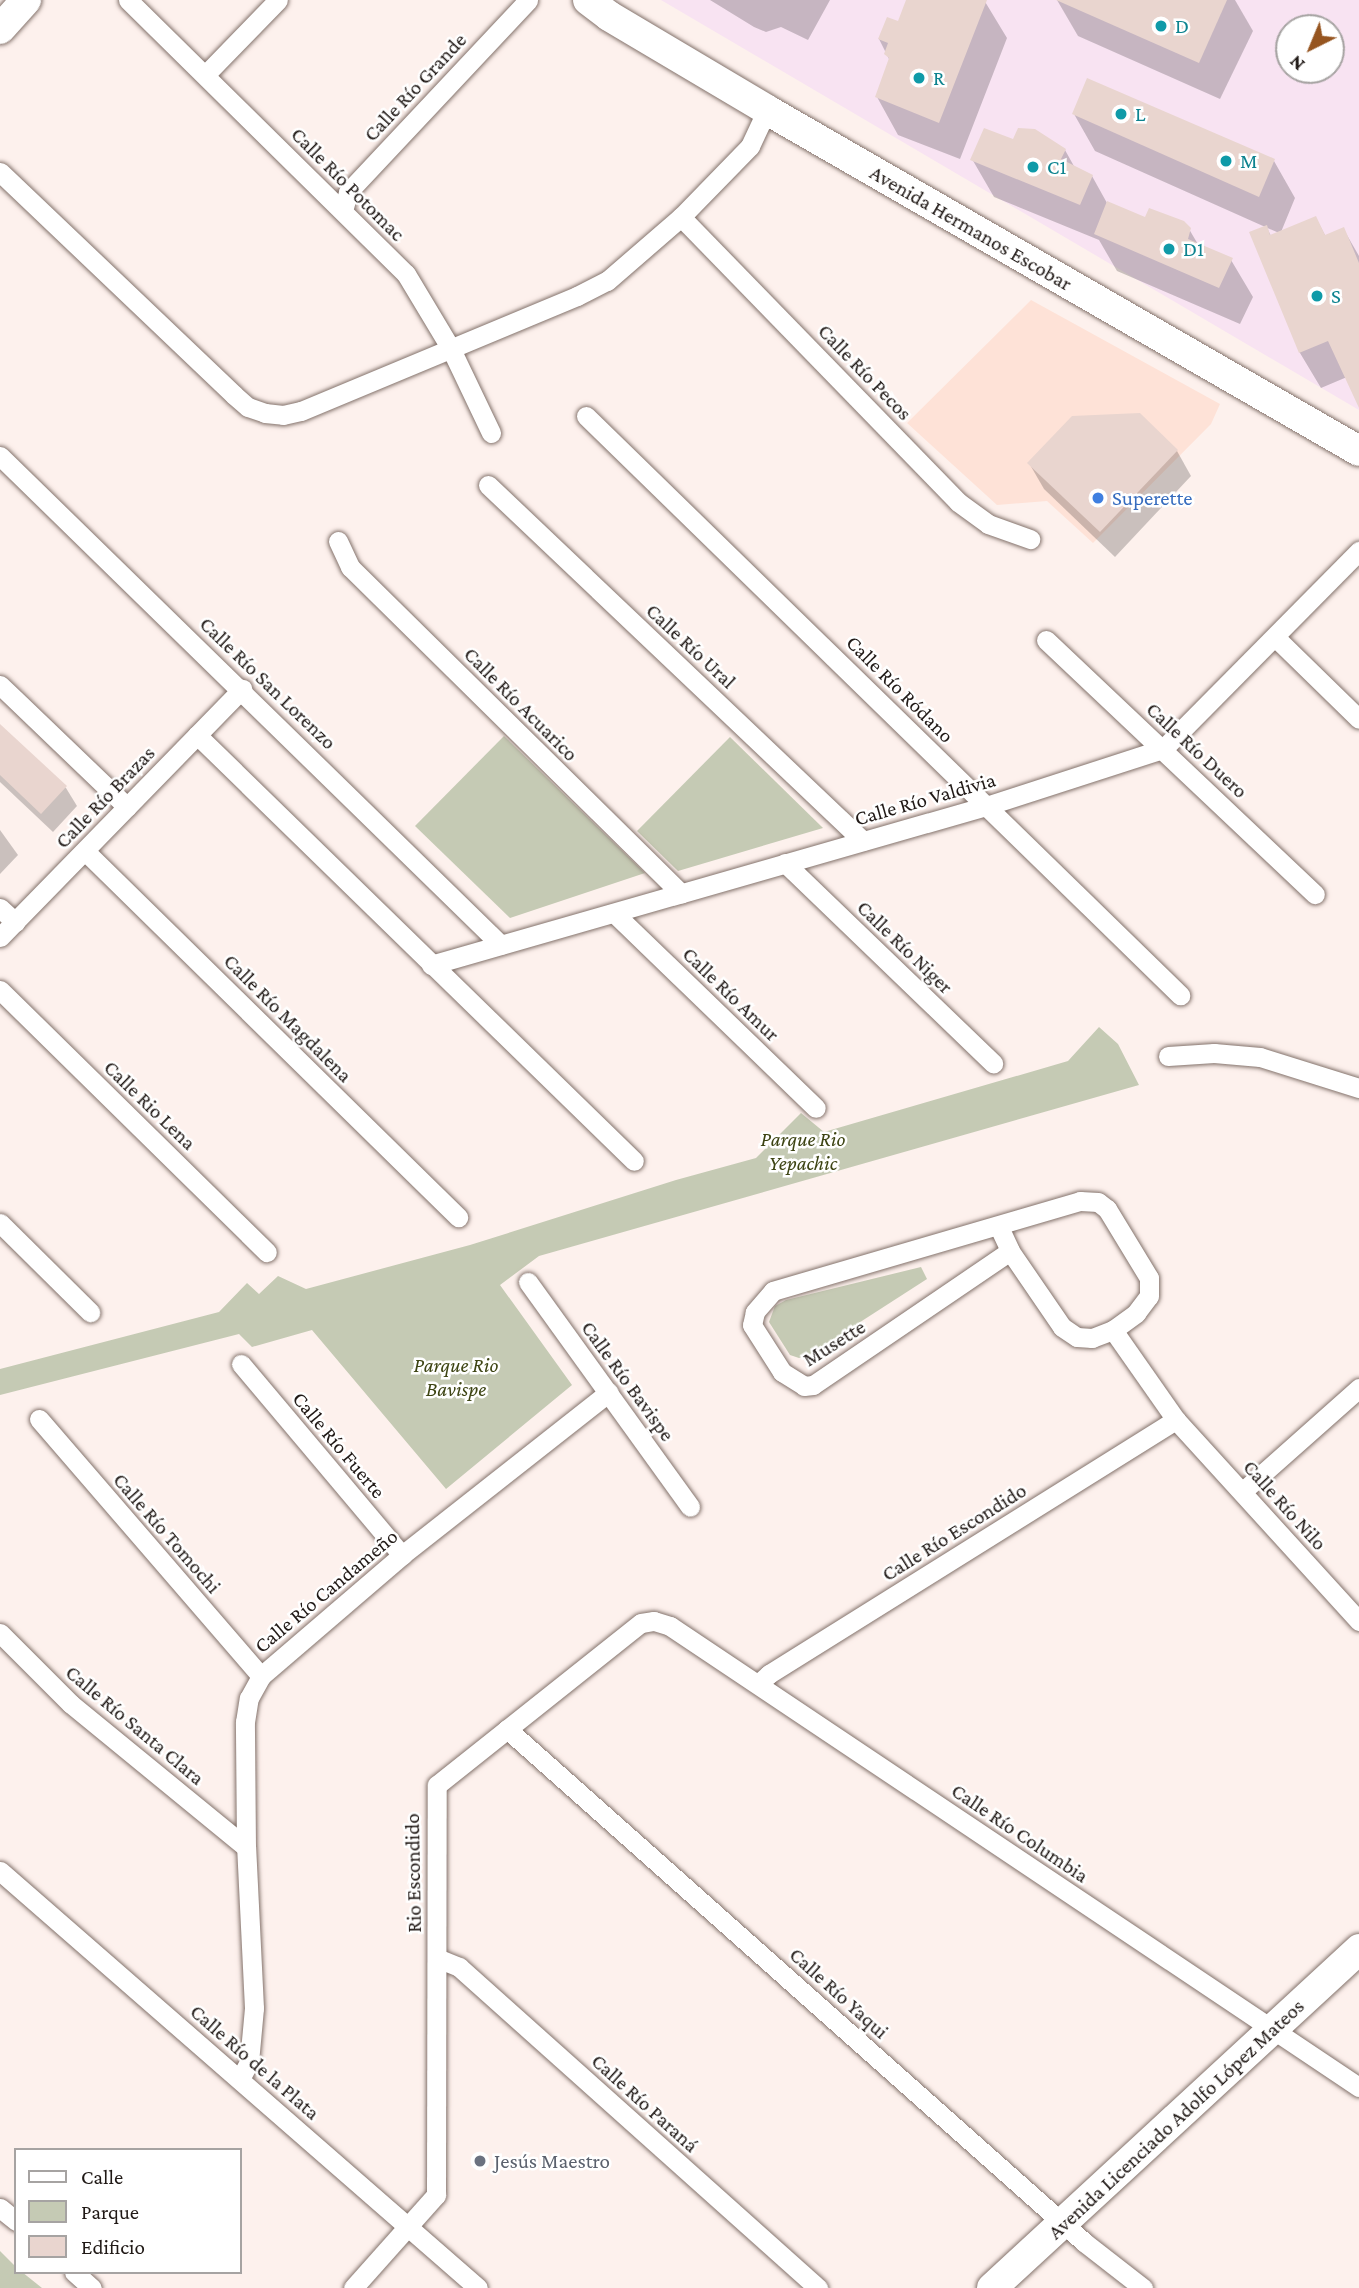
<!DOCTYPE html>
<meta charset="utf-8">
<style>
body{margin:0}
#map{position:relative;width:1359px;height:2288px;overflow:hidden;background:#fdf1ed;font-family:"Crimson Pro",serif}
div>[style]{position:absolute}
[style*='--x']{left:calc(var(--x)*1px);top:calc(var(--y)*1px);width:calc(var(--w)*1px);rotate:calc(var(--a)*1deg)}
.built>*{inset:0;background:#fee2d7}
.education>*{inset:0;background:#f8e3f2}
.green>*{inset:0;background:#c5cab4}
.shadow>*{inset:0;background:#0003}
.building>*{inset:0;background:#e9d5cf}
.roads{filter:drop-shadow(0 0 2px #83726b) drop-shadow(0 0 2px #83726b)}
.minor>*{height:19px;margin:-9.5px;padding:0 9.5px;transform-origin:9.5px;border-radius:9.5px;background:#fff}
.primary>*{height:30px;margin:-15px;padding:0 15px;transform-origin:15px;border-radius:15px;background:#fff}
.dots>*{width:19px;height:19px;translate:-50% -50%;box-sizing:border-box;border:4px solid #fff;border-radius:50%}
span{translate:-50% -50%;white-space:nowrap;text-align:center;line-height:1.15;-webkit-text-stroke:5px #fff;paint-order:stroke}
.culture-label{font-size:21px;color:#0d838f}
.left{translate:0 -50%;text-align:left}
.street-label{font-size:21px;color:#201916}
.shop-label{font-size:21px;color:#366cbe}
.park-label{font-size:21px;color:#3d4413;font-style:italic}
.worship-label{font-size:21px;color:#5b616d}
.legend{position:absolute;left:14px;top:2148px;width:228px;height:126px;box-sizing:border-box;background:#fff;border:2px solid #a6a3a2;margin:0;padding:9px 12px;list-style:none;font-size:21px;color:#201916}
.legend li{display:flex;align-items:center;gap:14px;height:35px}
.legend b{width:35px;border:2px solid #a6a3a2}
.north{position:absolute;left:1275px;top:14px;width:70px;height:70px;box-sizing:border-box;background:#fff;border:2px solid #a6a3a2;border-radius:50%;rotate:223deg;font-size:19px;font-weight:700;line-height:28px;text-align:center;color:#201916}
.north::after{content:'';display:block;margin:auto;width:24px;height:32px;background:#965520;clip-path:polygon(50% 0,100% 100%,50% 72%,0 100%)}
</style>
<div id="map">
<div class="built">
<div style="clip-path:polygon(1031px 300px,1220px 404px,1211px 424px,1093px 543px,1047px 501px,997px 505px,907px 423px)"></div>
</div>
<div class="education">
<div style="clip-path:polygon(evenodd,661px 0,1359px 0,1359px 410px,661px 0,1289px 28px,1331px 28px,1331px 70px,1289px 70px,1289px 28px)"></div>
</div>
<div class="green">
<div style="clip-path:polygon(504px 736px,645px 873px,510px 918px,415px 826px)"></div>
<div style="clip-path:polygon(730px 737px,823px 828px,678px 871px,637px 831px)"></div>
<div style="clip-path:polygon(1099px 1027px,1118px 1044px,1139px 1085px,539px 1256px,500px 1285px,572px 1385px,446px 1489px,312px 1330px,252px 1347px,239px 1334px,0 1395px,0 1369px,219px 1312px,247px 1283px,259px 1294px,278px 1276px,306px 1289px,470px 1245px,676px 1180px,756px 1158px,801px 1113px,824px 1132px,1068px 1061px)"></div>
<div style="clip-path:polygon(921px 1267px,927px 1279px,809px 1355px,799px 1358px,790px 1355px,769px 1322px,775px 1306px,786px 1300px)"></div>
<div style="clip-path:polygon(0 2251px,16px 2267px,16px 2272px,22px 2272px,42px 2288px,0 2288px)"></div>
</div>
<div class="shadow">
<div style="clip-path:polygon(710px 0,830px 0,808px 40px,781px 27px,766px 32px,754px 27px)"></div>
<div style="clip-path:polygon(908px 0,984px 0,1007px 38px,960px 159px,898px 135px,877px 97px,890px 61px,879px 39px,899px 23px)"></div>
<div style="clip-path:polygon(1057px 0,1235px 0,1253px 31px,1220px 99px,1078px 36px)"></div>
<div style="clip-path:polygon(1074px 114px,1274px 161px,1295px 198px,1281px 232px,1316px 218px,1326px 237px,1344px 230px,1359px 256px,1359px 403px,1347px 377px,1321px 388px,1300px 353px,1251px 233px,1267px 228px,1271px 236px,1279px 233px,1095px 151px)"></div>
<div style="clip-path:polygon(1014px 142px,1065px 150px,1075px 168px,1092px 176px,1107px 203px,1146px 219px,1189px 229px,1199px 246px,1231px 260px,1253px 297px,1240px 324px,1117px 271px,1099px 240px,994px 197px,972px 159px)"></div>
<div style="clip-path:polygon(1177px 451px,1191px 476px,1115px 557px,1044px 489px,1029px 463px)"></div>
<div style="clip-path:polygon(0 729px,66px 788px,77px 806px,53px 832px,0 782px)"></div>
<div style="clip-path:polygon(0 830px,18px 855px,0 874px)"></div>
</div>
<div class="building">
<div style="clip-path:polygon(906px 0,987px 0,939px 123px,875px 97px,889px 58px,884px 54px,888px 43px,878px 39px,887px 17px,898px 21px)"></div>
<div style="clip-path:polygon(1056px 0,1227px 0,1199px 63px)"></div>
<div style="clip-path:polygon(1087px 78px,1275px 159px,1259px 197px,1072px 114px)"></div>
<div style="clip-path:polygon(984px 128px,1013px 139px,1018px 128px,1035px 129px,1066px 149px,1061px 159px,1093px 175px,1080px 205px,970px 160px)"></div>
<div style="clip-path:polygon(1107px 201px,1145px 217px,1149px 208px,1184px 221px,1191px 228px,1188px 239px,1233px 258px,1219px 288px,1094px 234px)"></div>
<div style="clip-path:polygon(1316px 216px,1325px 235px,1344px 227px,1359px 263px,1359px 408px,1328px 341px,1299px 353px,1249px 232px,1267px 225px,1270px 235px)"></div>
<div style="clip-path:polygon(1140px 413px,1178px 450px,1100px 532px,1027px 463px,1072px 416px)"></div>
<div style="clip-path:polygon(0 724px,67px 786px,41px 814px,0 775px)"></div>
</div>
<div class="roads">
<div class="minor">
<div style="--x:128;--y:0;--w:390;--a:44.6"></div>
<div style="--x:406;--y:274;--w:87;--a:59"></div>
<div style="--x:451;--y:349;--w:93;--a:64.5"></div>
<div style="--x:206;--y:74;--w:103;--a:-45.8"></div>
<div style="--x:0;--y:172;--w:323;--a:43.6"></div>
<div style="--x:234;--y:395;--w:18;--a:41"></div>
<div style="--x:248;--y:407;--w:18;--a:19"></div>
<div style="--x:265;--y:413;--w:18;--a:6"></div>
<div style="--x:283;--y:415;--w:18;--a:-13"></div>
<div style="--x:301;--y:411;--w:299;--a:-22.6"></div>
<div style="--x:577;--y:296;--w:34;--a:-27"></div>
<div style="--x:607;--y:281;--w:98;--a:-40.9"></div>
<div style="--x:681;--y:217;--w:99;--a:-45.8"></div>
<div style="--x:750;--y:146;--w:40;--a:-65"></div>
<div style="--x:343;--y:211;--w:20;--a:-75"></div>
<div style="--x:348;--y:192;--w:263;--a:-46.8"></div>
<div style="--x:681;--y:217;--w:397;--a:45.8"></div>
<div style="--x:958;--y:502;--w:37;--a:36"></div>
<div style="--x:988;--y:524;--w:45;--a:19.7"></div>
<div style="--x:586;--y:416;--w:830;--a:44.27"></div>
<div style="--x:0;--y:456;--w:700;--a:44.31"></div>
<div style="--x:488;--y:485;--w:517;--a:43.51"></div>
<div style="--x:338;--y:541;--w:29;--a:65"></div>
<div style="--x:350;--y:567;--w:465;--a:44.6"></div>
<div style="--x:1275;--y:637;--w:117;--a:44.3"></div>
<div style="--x:1046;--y:640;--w:370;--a:43.4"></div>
<div style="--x:0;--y:685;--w:176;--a:43.8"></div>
<div style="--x:197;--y:735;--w:610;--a:44.27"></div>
<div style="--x:85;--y:851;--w:523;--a:44.46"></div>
<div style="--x:785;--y:863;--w:289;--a:43.9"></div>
<div style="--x:0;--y:908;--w:21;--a:43"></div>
<div style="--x:615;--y:914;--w:279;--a:44"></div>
<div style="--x:0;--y:937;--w:347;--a:-45.7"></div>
<div style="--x:431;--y:965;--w:577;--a:-15.99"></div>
<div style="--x:986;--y:806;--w:186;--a:-17.9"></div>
<div style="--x:1163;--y:749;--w:279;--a:-45.3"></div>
<div style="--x:0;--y:990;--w:374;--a:44.5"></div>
<div style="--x:1168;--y:1056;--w:46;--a:-3.7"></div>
<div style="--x:1214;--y:1053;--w:46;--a:5"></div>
<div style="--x:1260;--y:1057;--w:104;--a:17.4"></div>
<div style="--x:0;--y:1223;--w:127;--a:44.7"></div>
<div style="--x:999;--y:1227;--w:26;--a:65"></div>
<div style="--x:1010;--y:1251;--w:92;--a:55.6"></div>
<div style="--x:1062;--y:1327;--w:18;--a:34"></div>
<div style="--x:1077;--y:1337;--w:15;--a:4"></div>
<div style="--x:1092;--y:1338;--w:22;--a:-21"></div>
<div style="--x:1113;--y:1330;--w:29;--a:-36"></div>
<div style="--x:1136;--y:1313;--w:21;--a:-53"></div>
<div style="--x:1149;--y:1296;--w:18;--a:-90"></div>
<div style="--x:1149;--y:1278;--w:81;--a:-121.3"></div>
<div style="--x:1107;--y:1209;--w:11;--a:-142"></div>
<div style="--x:1098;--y:1202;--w:18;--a:-177"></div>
<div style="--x:1080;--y:1201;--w:320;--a:163.7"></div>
<div style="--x:773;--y:1291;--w:28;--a:131"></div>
<div style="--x:755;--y:1312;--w:13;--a:103"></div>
<div style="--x:752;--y:1325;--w:56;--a:57.4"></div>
<div style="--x:782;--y:1372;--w:26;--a:32"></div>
<div style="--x:804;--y:1386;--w:9;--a:-6"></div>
<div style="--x:813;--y:1385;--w:238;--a:-34.2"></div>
<div style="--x:528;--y:1282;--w:277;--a:54.2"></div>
<div style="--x:1113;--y:1330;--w:110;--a:55"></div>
<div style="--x:1176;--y:1420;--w:272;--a:47.7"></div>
<div style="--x:241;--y:1364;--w:250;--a:49.9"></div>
<div style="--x:39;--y:1419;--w:340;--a:49.2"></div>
<div style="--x:1243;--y:1491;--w:155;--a:-41.6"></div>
<div style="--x:0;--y:1633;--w:100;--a:45"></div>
<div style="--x:71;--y:1704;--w:226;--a:39.3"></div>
<div style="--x:758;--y:1684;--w:15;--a:-42"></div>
<div style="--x:769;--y:1674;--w:480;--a:-32"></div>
<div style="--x:507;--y:1729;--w:772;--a:41.64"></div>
<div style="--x:1084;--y:2242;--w:75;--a:37.9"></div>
<div style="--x:0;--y:1871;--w:634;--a:41.1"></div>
<div style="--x:437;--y:1958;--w:24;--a:22"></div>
<div style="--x:459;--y:1967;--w:482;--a:41.8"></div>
<div style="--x:240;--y:2079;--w:19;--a:-62"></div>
<div style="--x:249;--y:2062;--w:54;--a:-84.7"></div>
<div style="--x:254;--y:2008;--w:161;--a:-92.8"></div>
<div style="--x:246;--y:1847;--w:125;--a:-90.5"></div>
<div style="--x:245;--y:1722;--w:24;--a:-81"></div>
<div style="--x:249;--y:1698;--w:25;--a:-61"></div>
<div style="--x:261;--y:1676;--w:186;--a:-40.6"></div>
<div style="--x:402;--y:1555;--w:263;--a:-38.2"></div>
<div style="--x:0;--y:2208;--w:21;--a:39"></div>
<div style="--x:74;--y:2272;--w:24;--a:42"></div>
<div style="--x:353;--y:2288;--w:125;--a:-48.3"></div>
<div style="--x:436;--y:2195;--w:410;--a:-89.9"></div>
<div style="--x:437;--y:1785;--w:260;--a:-38.5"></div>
<div style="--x:641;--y:1623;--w:13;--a:-9"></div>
<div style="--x:654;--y:1621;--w:17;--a:17"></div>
<div style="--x:670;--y:1626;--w:829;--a:33.79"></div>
</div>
<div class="primary">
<div style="--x:588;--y:0;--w:26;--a:37"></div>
<div style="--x:609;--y:16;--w:184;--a:30.7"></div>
<div style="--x:767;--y:110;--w:683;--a:29.94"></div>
<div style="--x:0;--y:29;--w:39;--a:-48"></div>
<div style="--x:992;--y:2288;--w:500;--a:-42.7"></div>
</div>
</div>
<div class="dots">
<div style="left:1161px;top:26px;background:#0f9aa8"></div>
<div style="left:919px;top:78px;background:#0f9aa8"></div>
<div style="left:1121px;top:114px;background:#0f9aa8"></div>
<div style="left:1226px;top:161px;background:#0f9aa8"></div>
<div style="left:1033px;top:167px;background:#0f9aa8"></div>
<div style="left:1169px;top:249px;background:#0f9aa8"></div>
<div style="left:1317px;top:296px;background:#0f9aa8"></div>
<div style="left:1098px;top:498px;background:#3f7fe0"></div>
<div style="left:480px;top:2161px;background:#6b7280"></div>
</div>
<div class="culture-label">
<span class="left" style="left:1175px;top:26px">D</span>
<span class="left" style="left:933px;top:78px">R</span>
<span class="left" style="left:1135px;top:114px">L</span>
<span class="left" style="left:1240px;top:161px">M</span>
<span class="left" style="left:1047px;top:167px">C1</span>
<span class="left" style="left:1183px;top:249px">D1</span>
<span class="left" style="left:1331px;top:296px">S</span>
</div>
<div class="street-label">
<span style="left:415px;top:87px;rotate:-47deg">Calle Río Grande</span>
<span style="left:348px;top:184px;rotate:45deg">Calle Río Potomac</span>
<span style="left:971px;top:228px;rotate:30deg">Avenida Hermanos Escobar</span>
<span style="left:865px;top:372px;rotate:46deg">Calle Río Pecos</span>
<span style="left:691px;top:646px;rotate:43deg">Calle Río Ural</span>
<span style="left:268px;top:683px;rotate:44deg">Calle Río San Lorenzo</span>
<span style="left:900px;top:689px;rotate:45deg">Calle Río Ródano</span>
<span style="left:521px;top:704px;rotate:45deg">Calle Río Acuarico</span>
<span style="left:1197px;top:750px;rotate:43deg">Calle Río Duero</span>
<span style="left:105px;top:797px;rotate:-46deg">Calle Río Brazas</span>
<span style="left:925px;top:799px;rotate:-16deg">Calle Río Valdivia</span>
<span style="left:905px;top:947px;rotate:44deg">Calle Río Niger</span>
<span style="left:731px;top:994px;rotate:44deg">Calle Río Amur</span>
<span style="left:288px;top:1018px;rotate:45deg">Calle Río Magdalena</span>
<span style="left:150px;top:1105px;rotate:44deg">Calle Rio Lena</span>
<span style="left:834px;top:1343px;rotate:-32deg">Musette</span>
<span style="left:628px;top:1381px;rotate:54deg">Calle Río Bavispe</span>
<span style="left:339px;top:1445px;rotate:50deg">Calle Río Fuerte</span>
<span style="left:1285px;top:1505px;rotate:48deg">Calle Río Nilo</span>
<span style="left:954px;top:1532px;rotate:-32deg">Calle Río Escondido</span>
<span style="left:167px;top:1533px;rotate:49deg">Calle Río Tomochi</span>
<span style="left:326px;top:1591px;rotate:-40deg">Calle Río Candameño</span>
<span style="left:135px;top:1725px;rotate:40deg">Calle Río Santa Clara</span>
<span style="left:1020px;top:1833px;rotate:34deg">Calle Río Columbia</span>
<span style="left:413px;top:1873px;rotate:-91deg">Rio Escondido</span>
<span style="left:839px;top:1993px;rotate:42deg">Calle Río Yaqui</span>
<span style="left:255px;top:2062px;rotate:41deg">Calle Río de la Plata</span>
<span style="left:645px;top:2103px;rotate:42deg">Calle Río Paraná</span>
<span style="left:1176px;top:2119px;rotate:-43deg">Avenida Licenciado Adolfo López Mateos</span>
</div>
<div class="shop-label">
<span class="left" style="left:1112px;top:498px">Superette</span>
</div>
<div class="park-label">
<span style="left:803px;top:1151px">Parque Rio<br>Yepachic</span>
<span style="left:456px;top:1377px">Parque Rio<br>Bavispe</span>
</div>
<div class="worship-label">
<span class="left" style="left:494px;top:2161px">Jesús Maestro</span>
</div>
<ul class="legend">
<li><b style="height:9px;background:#fff"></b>Calle</li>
<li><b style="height:19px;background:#c5cab4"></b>Parque</li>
<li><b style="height:19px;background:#e9d5cf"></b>Edificio</li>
</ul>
<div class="north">N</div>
</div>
